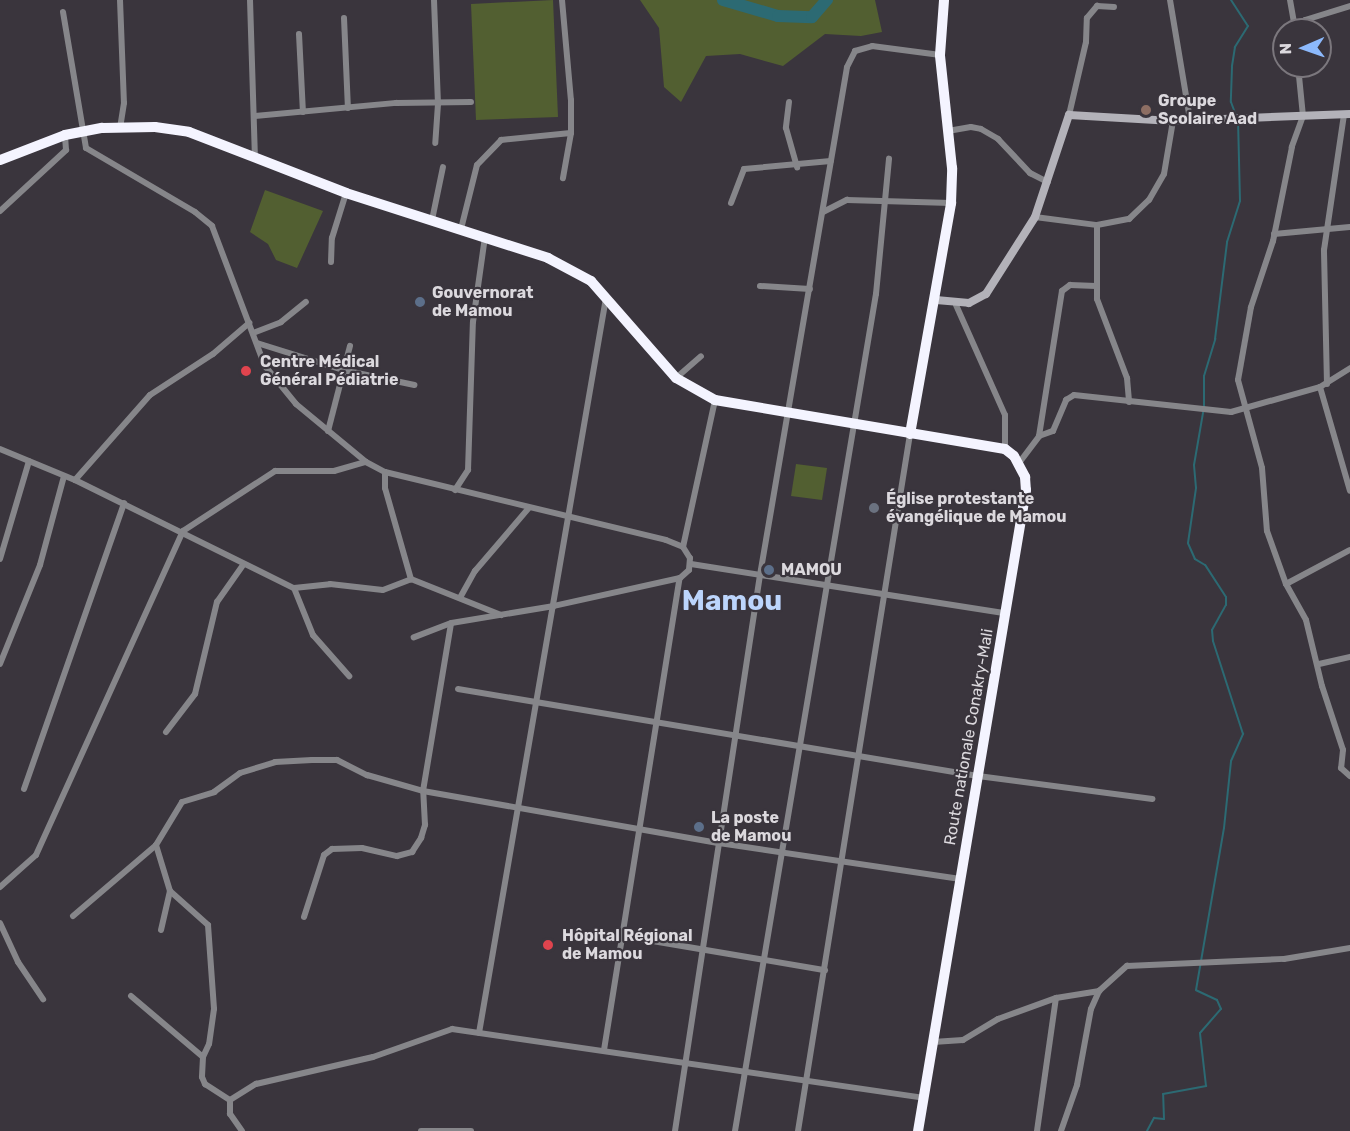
<!DOCTYPE html>
<meta charset="utf-8">
<style>
body{margin:0}
#map{position:relative;width:1350px;height:1131px;overflow:hidden;background:#3a353d;font-family:Rubik,sans-serif}
div>[style]{position:absolute}
[style*='--x']{left:calc(var(--x)*1px);top:calc(var(--y)*1px);width:calc(var(--w)*1px);rotate:calc(var(--a)*1deg)}
.green>*{inset:0;background:#525f31}
.stream>*{height:2px;margin:-1px;padding:0 1px;transform-origin:1px;border-radius:1px;background:#2c6a73}
.river>*{height:12px;margin:-6px;padding:0 6px;transform-origin:6px;border-radius:6px;background:#2c6a73}
.street>*{height:6px;margin:-3px;padding:0 3px;transform-origin:3px;border-radius:3px;background:#86868a}
.secondary>*{height:8px;margin:-4px;padding:0 4px;transform-origin:4px;border-radius:4px;background:#b3b2b9}
.highway>*{height:10px;margin:-5px;padding:0 5px;transform-origin:5px;border-radius:5px;background:#f4f4ff}
.dots>*{width:16px;height:16px;translate:-50% -50%;box-sizing:border-box;border:3px solid #3a353d;border-radius:50%}
span{translate:-50% -50%;white-space:nowrap;text-align:center;line-height:1.15;-webkit-text-stroke:4.5px #3a353d;paint-order:stroke}
.poi-label{font-size:16px;color:#dcd9de;font-weight:700}
.left{translate:0 -50%;text-align:left}
.street-label{font-size:16px;color:#dcd9de}
.town-label{font-size:28px;color:#bcd5fc;font-weight:700}
.north{position:absolute;left:1272px;top:18px;width:60px;height:60px;box-sizing:border-box;background:#3a353d;border:2px solid #7b777d;border-radius:50%;rotate:268deg;font-size:16px;font-weight:700;line-height:24px;text-align:center;color:#dcd9de}
.north::after{content:'';display:block;margin:auto;width:21px;height:27px;background:#8cb9fc;clip-path:polygon(50% 0,100% 100%,50% 72%,0 100%)}
</style>
<div id="map">
<div class="green">
<div style="clip-path:polygon(553px 0,558px 117px,476px 120px,471px 4px)"></div>
<div style="clip-path:polygon(640px 0,875px 0,882px 32px,861px 36px,825px 34px,783px 66px,740px 54px,706px 56px,681px 102px,664px 87px,659px 28px)"></div>
<div style="clip-path:polygon(265px 190px,323px 211px,297px 268px,276px 260px,268px 244px,250px 232px)"></div>
<div style="clip-path:polygon(796px 464px,827px 468px,822px 500px,791px 496px)"></div>
</div>
<div class="stream">
<div style="--x:1231;--y:0;--w:31;--a:57"></div>
<div style="--x:1248;--y:26;--w:25;--a:122"></div>
<div style="--x:1235;--y:47;--w:20;--a:99"></div>
<div style="--x:1232;--y:67;--w:35;--a:92"></div>
<div style="--x:1231;--y:102;--w:15;--a:70"></div>
<div style="--x:1147;--y:1131;--w:15;--a:-62"></div>
<div style="--x:1154;--y:1118;--w:10;--a:6"></div>
<div style="--x:1164;--y:1119;--w:25;--a:-92"></div>
<div style="--x:1163;--y:1094;--w:44;--a:-10.5"></div>
<div style="--x:1206;--y:1086;--w:53;--a:-96.5"></div>
<div style="--x:1200;--y:1033;--w:32;--a:-49"></div>
<div style="--x:1221;--y:1009;--w:10;--a:-114"></div>
<div style="--x:1217;--y:1000;--w:23;--a:-155"></div>
<div style="--x:1196;--y:990;--w:164;--a:-80.2"></div>
<div style="--x:1224;--y:828;--w:67;--a:-84"></div>
<div style="--x:1231;--y:761;--w:30;--a:-66"></div>
<div style="--x:1243;--y:734;--w:98;--a:-107.9"></div>
<div style="--x:1213;--y:641;--w:11;--a:-95"></div>
<div style="--x:1212;--y:630;--w:29;--a:-61"></div>
<div style="--x:1226;--y:605;--w:8;--a:-90"></div>
<div style="--x:1226;--y:597;--w:38;--a:-123"></div>
<div style="--x:1205;--y:565;--w:12;--a:-149"></div>
<div style="--x:1195;--y:559;--w:17;--a:-114"></div>
<div style="--x:1188;--y:543;--w:56;--a:-81.7"></div>
<div style="--x:1196;--y:488;--w:23;--a:-95"></div>
<div style="--x:1194;--y:465;--w:59;--a:-80.2"></div>
<div style="--x:1204;--y:407;--w:31;--a:-90"></div>
<div style="--x:1204;--y:376;--w:39;--a:-73"></div>
<div style="--x:1215;--y:339;--w:98;--a:-82.9"></div>
<div style="--x:1227;--y:242;--w:43;--a:-72.4"></div>
<div style="--x:1240;--y:201;--w:80;--a:-91.4"></div>
</div>
<div class="river">
<div style="--x:723;--y:0;--w:57;--a:16.2"></div>
<div style="--x:778;--y:16;--w:34;--a:2"></div>
<div style="--x:812;--y:17;--w:23;--a:-49"></div>
</div>
<div class="street">
<div style="--x:120;--y:0;--w:103;--a:87.8"></div>
<div style="--x:124;--y:103;--w:24;--a:99"></div>
<div style="--x:250;--y:0;--w:155;--a:88.2"></div>
<div style="--x:434;--y:0;--w:104;--a:87.8"></div>
<div style="--x:438;--y:104;--w:39;--a:94"></div>
<div style="--x:562;--y:0;--w:100;--a:84.9"></div>
<div style="--x:571;--y:100;--w:33;--a:90"></div>
<div style="--x:571;--y:133;--w:46;--a:100.1"></div>
<div style="--x:1170;--y:0;--w:122;--a:80.5"></div>
<div style="--x:1290;--y:0;--w:28;--a:80"></div>
<div style="--x:63;--y:12;--w:138;--a:80.4"></div>
<div style="--x:86;--y:148;--w:126;--a:30.4"></div>
<div style="--x:195;--y:212;--w:22;--a:39"></div>
<div style="--x:212;--y:226;--w:150;--a:69.3"></div>
<div style="--x:265;--y:366;--w:49;--a:50.8"></div>
<div style="--x:296;--y:404;--w:91;--a:39.6"></div>
<div style="--x:366;--y:462;--w:21;--a:28"></div>
<div style="--x:385;--y:472;--w:289;--a:13.6"></div>
<div style="--x:666;--y:540;--w:18;--a:22"></div>
<div style="--x:683;--y:547;--w:13;--a:58"></div>
<div style="--x:690;--y:558;--w:12;--a:95"></div>
<div style="--x:689;--y:570;--w:12;--a:138"></div>
<div style="--x:680;--y:578;--w:129;--a:167.5"></div>
<div style="--x:554;--y:606;--w:104;--a:170.6"></div>
<div style="--x:451;--y:623;--w:40;--a:159"></div>
<div style="--x:344;--y:18;--w:90;--a:87.5"></div>
<div style="--x:1295;--y:30;--w:14;--a:-45"></div>
<div style="--x:1305;--y:20;--w:47;--a:-17.3"></div>
<div style="--x:299;--y:34;--w:78;--a:87.1"></div>
<div style="--x:1298;--y:66;--w:50;--a:84.3"></div>
<div style="--x:1303;--y:116;--w:33;--a:110"></div>
<div style="--x:1292;--y:147;--w:96;--a:101.4"></div>
<div style="--x:1273;--y:241;--w:70;--a:108.4"></div>
<div style="--x:1251;--y:307;--w:74;--a:100.1"></div>
<div style="--x:1238;--y:380;--w:91;--a:74.7"></div>
<div style="--x:1262;--y:468;--w:63;--a:85.5"></div>
<div style="--x:1267;--y:531;--w:56;--a:70.3"></div>
<div style="--x:1286;--y:584;--w:41;--a:60.9"></div>
<div style="--x:1306;--y:620;--w:68;--a:76.4"></div>
<div style="--x:1322;--y:686;--w:67;--a:71.8"></div>
<div style="--x:1343;--y:750;--w:18;--a:96"></div>
<div style="--x:1341;--y:768;--w:12;--a:42"></div>
<div style="--x:789;--y:102;--w:26;--a:97"></div>
<div style="--x:786;--y:128;--w:41;--a:74.2"></div>
<div style="--x:1069;--y:115;--w:75;--a:-76.9"></div>
<div style="--x:1086;--y:42;--w:24;--a:-88"></div>
<div style="--x:1087;--y:18;--w:16;--a:-50"></div>
<div style="--x:1097;--y:6;--w:17;--a:3"></div>
<div style="--x:255;--y:116;--w:142;--a:-5.3"></div>
<div style="--x:396;--y:103;--w:75;--a:-0.8"></div>
<div style="--x:948;--y:131;--w:23;--a:-10"></div>
<div style="--x:971;--y:127;--w:10;--a:11"></div>
<div style="--x:981;--y:129;--w:20;--a:30"></div>
<div style="--x:998;--y:139;--w:47;--a:46.7"></div>
<div style="--x:1030;--y:173;--w:20;--a:27"></div>
<div style="--x:731;--y:203;--w:36;--a:-69"></div>
<div style="--x:744;--y:169;--w:87;--a:-5.3"></div>
<div style="--x:0;--y:211;--w:90;--a:-42.7"></div>
<div style="--x:66;--y:150;--w:15;--a:-94"></div>
<div style="--x:823;--y:212;--w:27;--a:-27"></div>
<div style="--x:847;--y:200;--w:104;--a:1.7"></div>
<div style="--x:1035;--y:217;--w:63;--a:7.4"></div>
<div style="--x:1097;--y:225;--w:33;--a:-11"></div>
<div style="--x:1129;--y:219;--w:28;--a:-44"></div>
<div style="--x:1149;--y:200;--w:30;--a:-60"></div>
<div style="--x:1164;--y:174;--w:54;--a:-80.4"></div>
<div style="--x:432;--y:220;--w:54;--a:-78.3"></div>
<div style="--x:1097;--y:225;--w:74;--a:90"></div>
<div style="--x:1097;--y:299;--w:85;--a:69.2"></div>
<div style="--x:1127;--y:378;--w:24;--a:85"></div>
<div style="--x:461;--y:229;--w:66;--a:-76"></div>
<div style="--x:477;--y:165;--w:35;--a:-46"></div>
<div style="--x:501;--y:140;--w:70;--a:-5.7"></div>
<div style="--x:1274;--y:234;--w:76;--a:-5.3"></div>
<div style="--x:331;--y:262;--w:24;--a:-88"></div>
<div style="--x:332;--y:238;--w:47;--a:-72.7"></div>
<div style="--x:760;--y:286;--w:50;--a:3.4"></div>
<div style="--x:956;--y:305;--w:120;--a:66"></div>
<div style="--x:1005;--y:415;--w:34;--a:90"></div>
<div style="--x:253;--y:333;--w:30;--a:-21"></div>
<div style="--x:281;--y:322;--w:32;--a:-39"></div>
<div style="--x:257;--y:343;--w:90;--a:17.4"></div>
<div style="--x:343;--y:370;--w:73;--a:11.9"></div>
<div style="--x:676;--y:378;--w:33;--a:-41"></div>
<div style="--x:1327;--y:384;--w:134;--a:-91.3"></div>
<div style="--x:1324;--y:250;--w:136;--a:-81.6"></div>
<div style="--x:1320;--y:387;--w:108;--a:73.9"></div>
<div style="--x:328;--y:431;--w:88;--a:-75.5"></div>
<div style="--x:1039;--y:436;--w:147;--a:-81"></div>
<div style="--x:1062;--y:291;--w:10;--a:-37"></div>
<div style="--x:1070;--y:285;--w:26;--a:2"></div>
<div style="--x:0;--y:449;--w:81;--a:22.5"></div>
<div style="--x:75;--y:480;--w:244;--a:26.3"></div>
<div style="--x:294;--y:588;--w:51;--a:68"></div>
<div style="--x:313;--y:635;--w:55;--a:48.7"></div>
<div style="--x:1019;--y:463;--w:34;--a:-53"></div>
<div style="--x:1039;--y:436;--w:15;--a:-20"></div>
<div style="--x:1053;--y:431;--w:34;--a:-67"></div>
<div style="--x:1066;--y:400;--w:9;--a:-32"></div>
<div style="--x:1074;--y:395;--w:158;--a:6.2"></div>
<div style="--x:1231;--y:412;--w:92;--a:-15.7"></div>
<div style="--x:1320;--y:387;--w:36;--a:-32"></div>
<div style="--x:385;--y:472;--w:16;--a:90"></div>
<div style="--x:385;--y:488;--w:95;--a:74.1"></div>
<div style="--x:411;--y:579;--w:97;--a:21.8"></div>
<div style="--x:75;--y:480;--w:113;--a:-48.6"></div>
<div style="--x:150;--y:395;--w:75;--a:-33.1"></div>
<div style="--x:213;--y:354;--w:48;--a:-40.7"></div>
<div style="--x:455;--y:490;--w:24;--a:-57"></div>
<div style="--x:468;--y:470;--w:148;--a:-88.1"></div>
<div style="--x:473;--y:322;--w:86;--a:-82"></div>
<div style="--x:683;--y:547;--w:150;--a:-77.7"></div>
<div style="--x:0;--y:559;--w:102;--a:-73.5"></div>
<div style="--x:691;--y:564;--w:318;--a:8.9"></div>
<div style="--x:1286;--y:584;--w:72;--a:-28"></div>
<div style="--x:294;--y:588;--w:36;--a:-6"></div>
<div style="--x:330;--y:584;--w:53;--a:6.5"></div>
<div style="--x:383;--y:590;--w:30;--a:-21"></div>
<div style="--x:461;--y:596;--w:29;--a:-61"></div>
<div style="--x:475;--y:571;--w:82;--a:-49.5"></div>
<div style="--x:0;--y:664;--w:107;--a:-68"></div>
<div style="--x:40;--y:565;--w:92;--a:-74.9"></div>
<div style="--x:1319;--y:664;--w:32;--a:-13"></div>
<div style="--x:458;--y:689;--w:527;--a:9.5"></div>
<div style="--x:978;--y:776;--w:176;--a:7.5"></div>
<div style="--x:166;--y:732;--w:48;--a:-52.7"></div>
<div style="--x:195;--y:694;--w:95;--a:-76.6"></div>
<div style="--x:217;--y:602;--w:45;--a:-54.9"></div>
<div style="--x:24;--y:789;--w:303;--a:-70.7"></div>
<div style="--x:156;--y:845;--w:48;--a:73.1"></div>
<div style="--x:170;--y:891;--w:40;--a:103"></div>
<div style="--x:0;--y:887;--w:48;--a:-41.6"></div>
<div style="--x:36;--y:855;--w:356;--a:-65.6"></div>
<div style="--x:183;--y:531;--w:110;--a:-33.1"></div>
<div style="--x:275;--y:471;--w:59;--a:0"></div>
<div style="--x:334;--y:471;--w:33;--a:-16"></div>
<div style="--x:170;--y:891;--w:51;--a:41.8"></div>
<div style="--x:208;--y:925;--w:84;--a:85.9"></div>
<div style="--x:214;--y:1009;--w:35;--a:98"></div>
<div style="--x:209;--y:1044;--w:14;--a:115"></div>
<div style="--x:203;--y:1057;--w:20;--a:93"></div>
<div style="--x:202;--y:1077;--w:8;--a:67"></div>
<div style="--x:205;--y:1084;--w:30;--a:33"></div>
<div style="--x:73;--y:916;--w:109;--a:-40.5"></div>
<div style="--x:156;--y:845;--w:50;--a:-58.8"></div>
<div style="--x:182;--y:802;--w:34;--a:-17"></div>
<div style="--x:214;--y:792;--w:32;--a:-36"></div>
<div style="--x:240;--y:773;--w:37;--a:-17"></div>
<div style="--x:275;--y:762;--w:37;--a:-3"></div>
<div style="--x:312;--y:760;--w:25;--a:0"></div>
<div style="--x:337;--y:760;--w:34;--a:27"></div>
<div style="--x:367;--y:775;--w:58;--a:15.9"></div>
<div style="--x:423;--y:791;--w:301;--a:10"></div>
<div style="--x:719;--y:843;--w:244;--a:8.5"></div>
<div style="--x:304;--y:917;--w:65;--a:-72.1"></div>
<div style="--x:324;--y:855;--w:10;--a:-37"></div>
<div style="--x:332;--y:849;--w:30;--a:-2"></div>
<div style="--x:362;--y:848;--w:36;--a:13"></div>
<div style="--x:397;--y:856;--w:16;--a:-15"></div>
<div style="--x:412;--y:852;--w:17;--a:-57"></div>
<div style="--x:421;--y:838;--w:14;--a:-73"></div>
<div style="--x:425;--y:825;--w:34;--a:-93"></div>
<div style="--x:423;--y:791;--w:170;--a:-80.5"></div>
<div style="--x:0;--y:923;--w:43;--a:65.2"></div>
<div style="--x:18;--y:962;--w:45;--a:56"></div>
<div style="--x:623;--y:936;--w:205;--a:9.6"></div>
<div style="--x:131;--y:996;--w:94;--a:40.3"></div>
<div style="--x:479;--y:1033;--w:746;--a:-80.2"></div>
<div style="--x:933;--y:1042;--w:30;--a:-4"></div>
<div style="--x:963;--y:1040;--w:41;--a:-31"></div>
<div style="--x:998;--y:1019;--w:62;--a:-19.9"></div>
<div style="--x:1056;--y:998;--w:44;--a:-9.2"></div>
<div style="--x:604;--y:1050;--w:478;--a:-80.9"></div>
<div style="--x:242;--y:1131;--w:21;--a:-125"></div>
<div style="--x:230;--y:1114;--w:14;--a:-90"></div>
<div style="--x:230;--y:1100;--w:31;--a:-32"></div>
<div style="--x:256;--y:1084;--w:120;--a:-13"></div>
<div style="--x:373;--y:1057;--w:84;--a:-19.5"></div>
<div style="--x:452;--y:1029;--w:477;--a:8.3"></div>
<div style="--x:421;--y:1131;--w:50;--a:0"></div>
<div style="--x:675;--y:1131;--w:562;--a:-81.31"></div>
<div style="--x:760;--y:575;--w:515;--a:-80.28"></div>
<div style="--x:847;--y:67;--w:18;--a:-63"></div>
<div style="--x:855;--y:51;--w:18;--a:-16"></div>
<div style="--x:872;--y:46;--w:69;--a:7.5"></div>
<div style="--x:735;--y:1131;--w:849;--a:-80.44"></div>
<div style="--x:876;--y:294;--w:136;--a:-84.5"></div>
<div style="--x:798;--y:1131;--w:706;--a:-80.87"></div>
<div style="--x:1037;--y:1131;--w:134;--a:-81.9"></div>
<div style="--x:1061;--y:1131;--w:49;--a:-70.8"></div>
<div style="--x:1077;--y:1085;--w:77;--a:-79.6"></div>
<div style="--x:1091;--y:1009;--w:20;--a:-66"></div>
<div style="--x:1099;--y:991;--w:38;--a:-42"></div>
<div style="--x:1127;--y:966;--w:157;--a:-2.6"></div>
<div style="--x:1284;--y:959;--w:67;--a:-9.5"></div>
</div>
<div class="secondary">
<div style="--x:936;--y:300;--w:33;--a:5"></div>
<div style="--x:969;--y:303;--w:19;--a:-28"></div>
<div style="--x:986;--y:294;--w:91;--a:-57.5"></div>
<div style="--x:1035;--y:217;--w:108;--a:-71.6"></div>
<div style="--x:1069;--y:115;--w:104;--a:3.3"></div>
<div style="--x:1173;--y:121;--w:177;--a:-2.3"></div>
</div>
<div class="highway">
<div style="--x:0;--y:160;--w:70;--a:-21"></div>
<div style="--x:65;--y:135;--w:38;--a:-11"></div>
<div style="--x:102;--y:128;--w:53;--a:-1.1"></div>
<div style="--x:155;--y:127;--w:34;--a:8"></div>
<div style="--x:189;--y:132;--w:168;--a:21.2"></div>
<div style="--x:346;--y:193;--w:212;--a:17.8"></div>
<div style="--x:548;--y:258;--w:49;--a:28.1"></div>
<div style="--x:591;--y:281;--w:129;--a:48.8"></div>
<div style="--x:676;--y:378;--w:45;--a:29.4"></div>
<div style="--x:715;--y:400;--w:294;--a:9.6"></div>
<div style="--x:1005;--y:449;--w:11;--a:38"></div>
<div style="--x:1014;--y:456;--w:24;--a:62"></div>
<div style="--x:1025;--y:477;--w:13;--a:86"></div>
<div style="--x:1026;--y:490;--w:650;--a:99.56"></div>
<div style="--x:910;--y:434;--w:235;--a:-79.9"></div>
<div style="--x:951;--y:203;--w:35;--a:-88"></div>
<div style="--x:952;--y:168;--w:114;--a:-96.1"></div>
<div style="--x:940;--y:55;--w:55;--a:-85.8"></div>
</div>
<div class="dots">
<div style="left:1146px;top:110px;background:#8d6e63"></div>
<div style="left:420px;top:302px;background:#5c6f8a"></div>
<div style="left:246px;top:371px;background:#e0444e"></div>
<div style="left:874px;top:508px;background:#6b7280"></div>
<div style="left:769px;top:570px;background:#5c6f8a"></div>
<div style="left:699px;top:827px;background:#5c6f8a"></div>
<div style="left:548px;top:945px;background:#e0444e"></div>
</div>
<div class="poi-label">
<span class="left" style="left:1158px;top:110px">Groupe<br>Scolaire Aad</span>
<span class="left" style="left:432px;top:302px">Gouvernorat<br>de Mamou</span>
<span class="left" style="left:260px;top:371px">Centre Médical<br>Général Pédiatrie</span>
<span class="left" style="left:886px;top:508px">Église protestante<br>évangélique de Mamou</span>
<span class="left" style="left:781px;top:570px">MAMOU</span>
<span class="left" style="left:711px;top:827px">La poste<br>de Mamou</span>
<span class="left" style="left:562px;top:945px">Hôpital Régional<br>de Mamou</span>
</div>
<div class="street-label">
<span style="left:969px;top:737px;rotate:-80deg">Route nationale Conakry-Mali</span>
</div>
<div class="town-label">
<span style="left:732px;top:601px">Mamou</span>
</div>
<div class="north">N</div>
</div>
